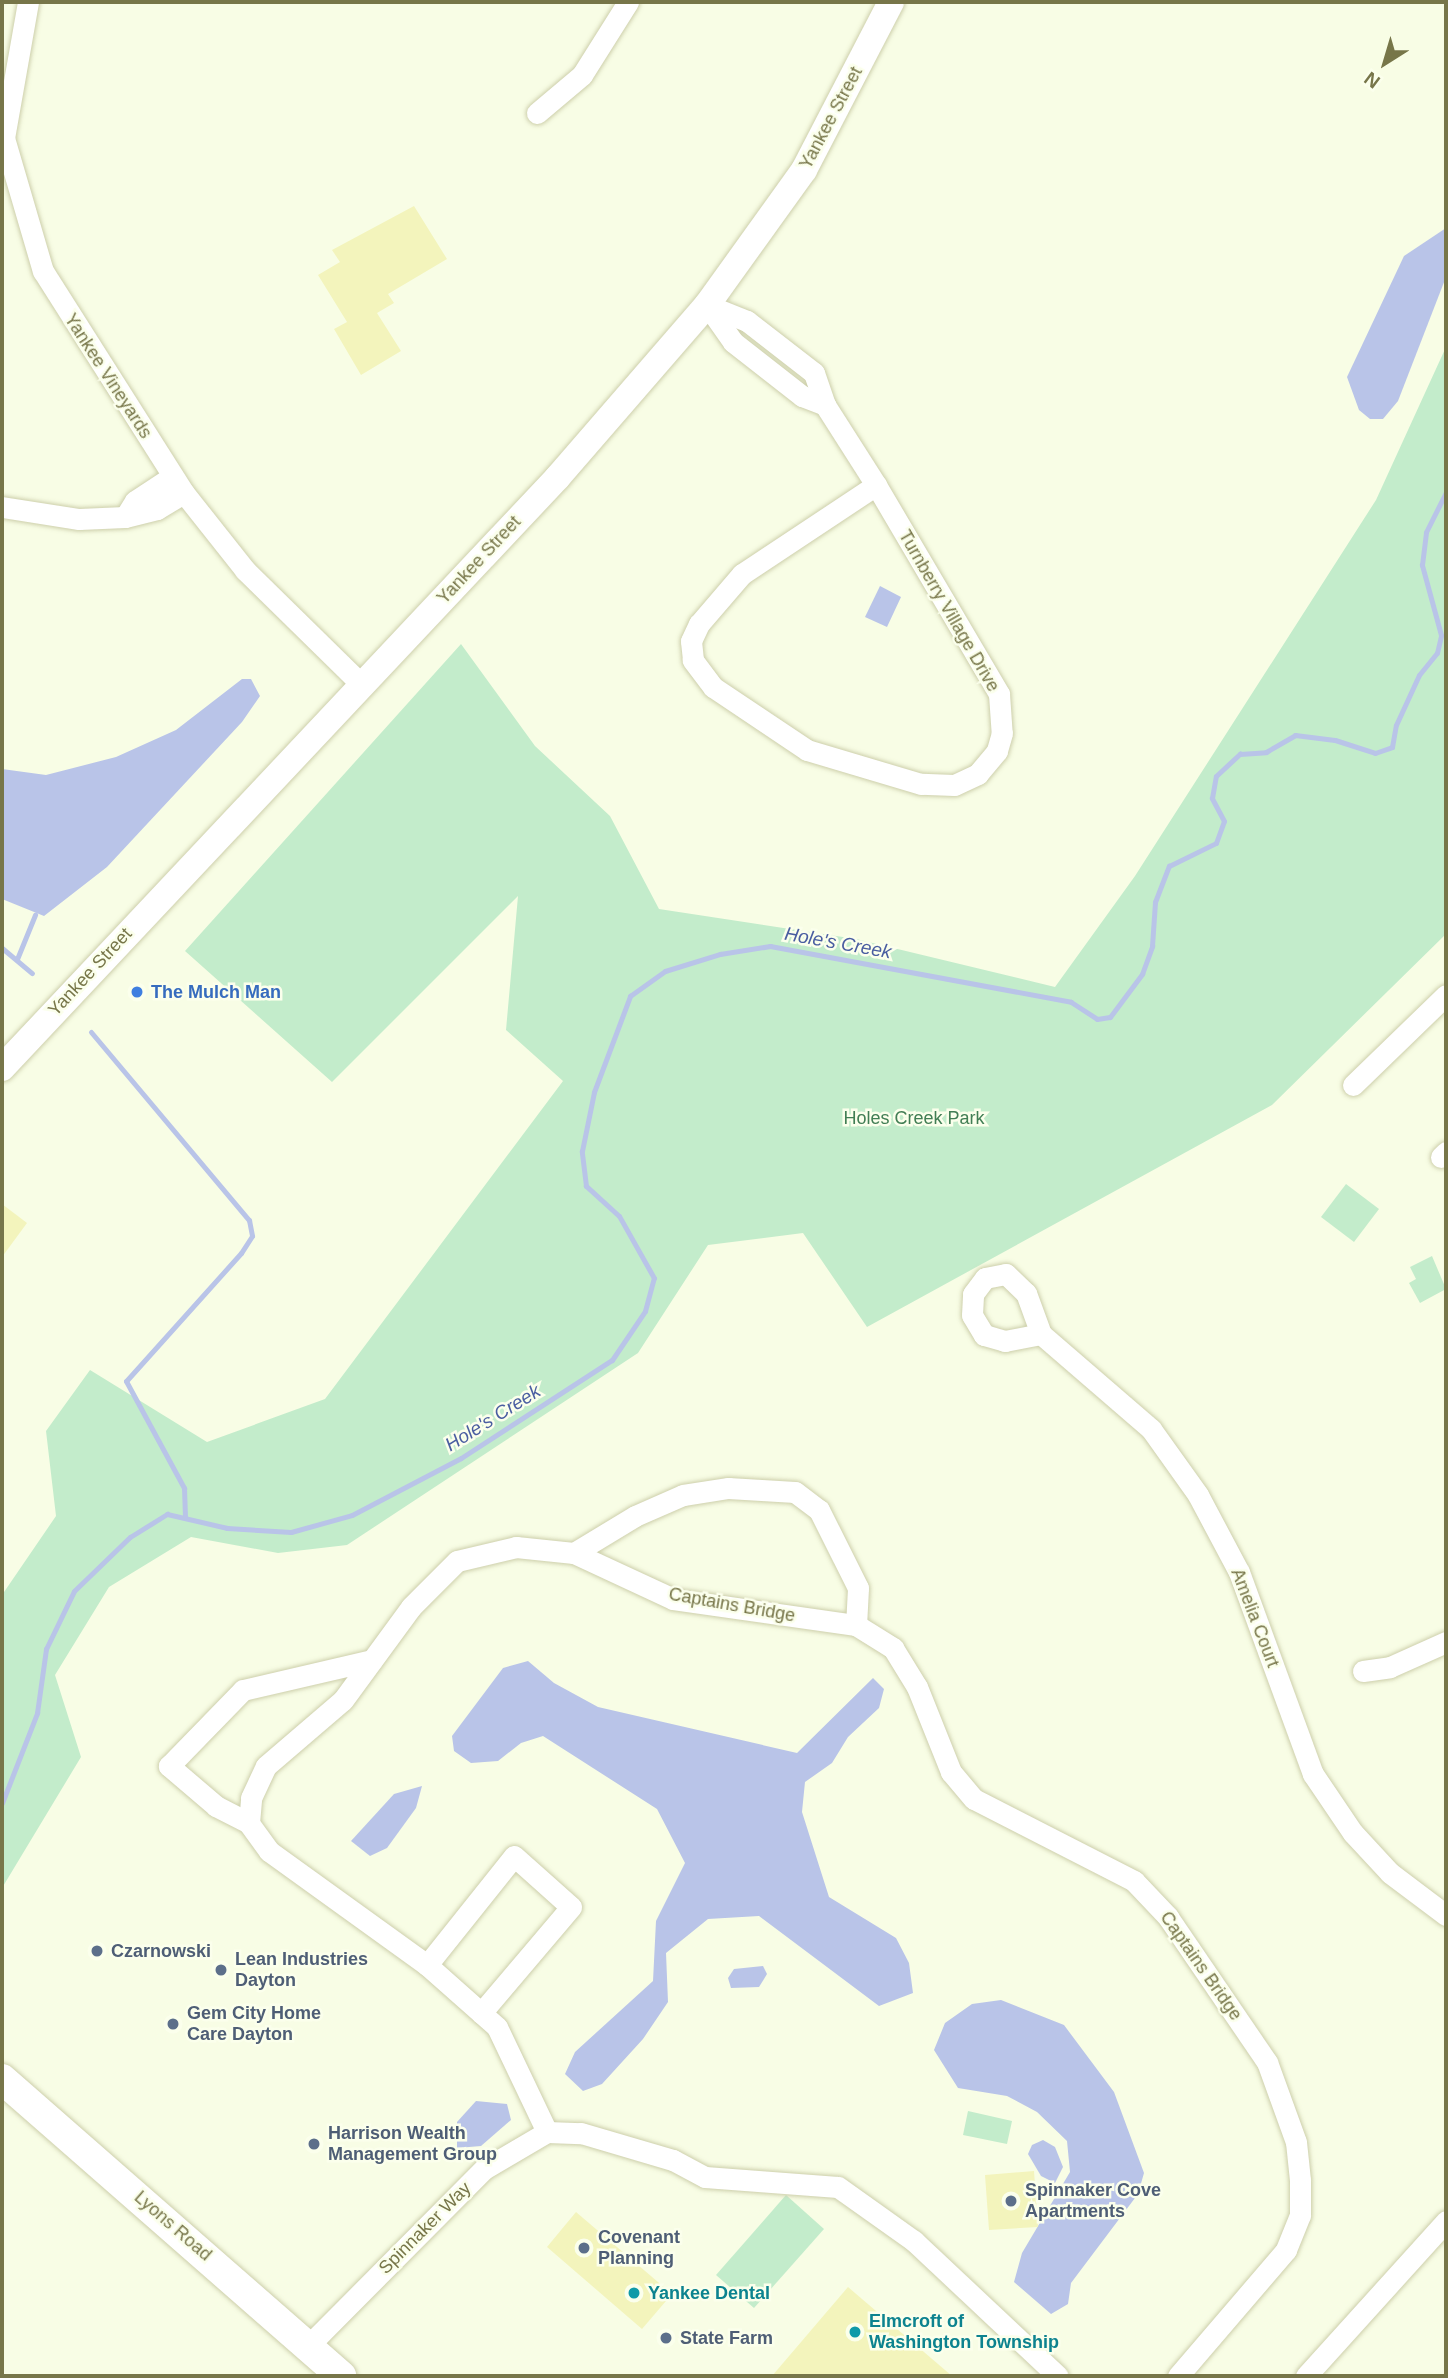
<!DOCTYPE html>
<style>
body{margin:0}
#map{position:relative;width:1448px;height:2378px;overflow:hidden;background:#f8fde5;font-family:Helvetica,sans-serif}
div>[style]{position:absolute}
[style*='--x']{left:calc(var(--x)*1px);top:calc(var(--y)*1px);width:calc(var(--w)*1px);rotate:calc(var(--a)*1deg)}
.green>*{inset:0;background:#c3eccb}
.water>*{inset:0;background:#b9c4e8}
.stream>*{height:5px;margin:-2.5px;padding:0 2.5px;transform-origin:2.5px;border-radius:2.5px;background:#b9c4e8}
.building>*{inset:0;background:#f3f4bc}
.roads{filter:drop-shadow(0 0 2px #cdcfab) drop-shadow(0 0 2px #cdcfab)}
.minor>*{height:21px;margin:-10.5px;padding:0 10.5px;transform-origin:10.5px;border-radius:10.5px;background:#fff}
.tertiary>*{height:26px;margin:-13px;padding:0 13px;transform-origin:13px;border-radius:13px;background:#fff}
.secondary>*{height:30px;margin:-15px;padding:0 15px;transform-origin:15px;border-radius:15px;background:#fff}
.dots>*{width:19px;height:19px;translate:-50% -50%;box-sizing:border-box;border:4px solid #fbffec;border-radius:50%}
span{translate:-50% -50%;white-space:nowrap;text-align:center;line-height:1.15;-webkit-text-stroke:5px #fbffec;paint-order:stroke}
.street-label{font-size:18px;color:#777649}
.shop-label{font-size:18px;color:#366cbe;font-weight:700}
.left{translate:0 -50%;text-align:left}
.park-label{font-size:18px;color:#417e54}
.service-label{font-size:18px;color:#4e5e75;font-weight:700}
.culture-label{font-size:18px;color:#0d838f;font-weight:700}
.water-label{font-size:19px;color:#4a5ea1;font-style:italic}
.frame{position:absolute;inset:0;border:4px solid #777649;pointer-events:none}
.north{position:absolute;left:1350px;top:28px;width:70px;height:70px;-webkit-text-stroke:5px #fbffec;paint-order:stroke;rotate:217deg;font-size:19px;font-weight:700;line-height:28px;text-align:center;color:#777649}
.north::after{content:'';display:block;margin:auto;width:24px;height:32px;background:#777649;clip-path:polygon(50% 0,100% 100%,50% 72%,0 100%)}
</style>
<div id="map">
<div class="green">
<div style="clip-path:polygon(1446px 347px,1446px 934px,1272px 1105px,867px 1327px,803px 1233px,708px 1245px,638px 1353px,347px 1545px,278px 1553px,191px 1537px,109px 1587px,55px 1675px,81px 1757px,2px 1888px,2px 1595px,56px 1516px,46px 1431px,90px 1370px,207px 1442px,325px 1399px,563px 1081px,506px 1030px,518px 896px,332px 1082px,185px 951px,461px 644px,535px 746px,610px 816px,659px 909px,856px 939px,1055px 987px,1135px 876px,1376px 500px)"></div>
<div style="clip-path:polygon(1346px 1184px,1379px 1209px,1354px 1242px,1321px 1217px)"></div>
<div style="clip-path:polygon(1432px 1256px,1446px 1289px,1420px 1303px,1409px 1283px,1416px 1279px,1410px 1267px)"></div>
<div style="clip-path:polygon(968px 2111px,1012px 2121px,1007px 2144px,963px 2135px)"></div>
<div style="clip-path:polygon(786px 2195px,824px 2229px,754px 2308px,716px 2275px)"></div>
</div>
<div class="water">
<div style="clip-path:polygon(1446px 228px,1446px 277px,1398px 401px,1383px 419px,1370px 419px,1359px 410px,1347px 377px,1404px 256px)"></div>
<div style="clip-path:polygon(880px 586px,901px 597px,887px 627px,865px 617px)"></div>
<div style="clip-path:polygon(242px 679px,251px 679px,260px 696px,242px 722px,107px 867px,44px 916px,2px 899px,2px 769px,46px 775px,116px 757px,176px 730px)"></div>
<div style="clip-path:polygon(528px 1661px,554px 1683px,598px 1707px,797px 1753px,873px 1678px,884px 1689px,879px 1708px,848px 1737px,832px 1763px,805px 1782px,802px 1812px,829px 1897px,896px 1938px,909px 1963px,913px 1993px,879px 2006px,759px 1916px,708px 1919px,666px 1953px,668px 2002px,643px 2039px,602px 2084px,583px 2091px,565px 2074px,575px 2052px,653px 1981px,656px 1921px,685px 1863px,657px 1809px,543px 1736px,521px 1743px,498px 1761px,471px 1763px,454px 1751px,452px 1736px,503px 1668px)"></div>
<div style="clip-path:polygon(422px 1786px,416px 1808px,387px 1848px,370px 1856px,351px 1841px,394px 1794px)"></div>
<div style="clip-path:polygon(763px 1966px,767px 1974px,759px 1987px,731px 1988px,728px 1978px,734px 1969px)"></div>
<div style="clip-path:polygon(1001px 2000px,1064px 2025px,1114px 2092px,1144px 2173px,1138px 2194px,1071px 2283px,1068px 2304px,1051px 2314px,1014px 2282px,1022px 2253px,1070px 2172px,1067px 2141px,1037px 2112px,1007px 2096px,958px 2088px,934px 2050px,945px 2023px,972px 2004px)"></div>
<div style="clip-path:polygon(476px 2101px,507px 2104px,511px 2120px,481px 2146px,457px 2148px,457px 2122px)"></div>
<div style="clip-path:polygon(1043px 2140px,1055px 2147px,1063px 2167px,1055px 2183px,1041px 2176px,1028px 2154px,1032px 2145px)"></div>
</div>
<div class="stream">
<div style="--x:2;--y:948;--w:39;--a:40"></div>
<div style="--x:17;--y:959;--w:48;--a:-67.8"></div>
<div style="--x:91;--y:1032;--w:246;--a:50"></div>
<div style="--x:249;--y:1220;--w:16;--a:79"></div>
<div style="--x:252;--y:1236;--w:20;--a:123"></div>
<div style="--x:241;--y:1253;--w:172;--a:131.9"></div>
<div style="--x:126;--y:1381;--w:122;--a:61.5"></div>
<div style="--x:184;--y:1488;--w:30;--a:88"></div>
<div style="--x:2;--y:1803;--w:97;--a:-68.7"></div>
<div style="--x:37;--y:1713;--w:65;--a:-82"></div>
<div style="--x:46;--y:1649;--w:64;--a:-64.2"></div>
<div style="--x:74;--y:1591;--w:78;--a:-44"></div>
<div style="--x:130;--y:1537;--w:44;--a:-31.9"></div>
<div style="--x:167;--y:1514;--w:62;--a:13.1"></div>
<div style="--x:227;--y:1528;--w:64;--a:3.6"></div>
<div style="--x:291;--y:1532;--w:63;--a:-15.6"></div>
<div style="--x:352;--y:1515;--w:123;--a:-27.6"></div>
<div style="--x:461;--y:1458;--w:180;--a:-33"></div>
<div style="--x:612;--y:1360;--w:59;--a:-56"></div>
<div style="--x:645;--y:1311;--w:34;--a:-75"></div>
<div style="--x:654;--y:1278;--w:71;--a:-119.4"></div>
<div style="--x:619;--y:1216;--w:45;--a:-137.7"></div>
<div style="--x:586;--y:1186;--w:35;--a:-97"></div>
<div style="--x:582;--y:1151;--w:60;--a:-78.5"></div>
<div style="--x:594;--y:1092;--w:103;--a:-69.4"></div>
<div style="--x:630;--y:996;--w:43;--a:-35.5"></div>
<div style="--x:665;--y:971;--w:58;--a:-17.2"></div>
<div style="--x:720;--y:954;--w:51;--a:-9.1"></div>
<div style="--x:770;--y:946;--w:306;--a:10.5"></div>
<div style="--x:1071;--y:1002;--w:31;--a:33"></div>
<div style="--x:1097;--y:1019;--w:13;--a:-9"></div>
<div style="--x:1110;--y:1017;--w:54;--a:-53.3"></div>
<div style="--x:1142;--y:974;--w:30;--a:-70"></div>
<div style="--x:1152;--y:946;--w:44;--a:-86.1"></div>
<div style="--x:1155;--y:902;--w:39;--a:-69"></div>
<div style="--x:1169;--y:866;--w:52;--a:-26.1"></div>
<div style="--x:1216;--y:843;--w:23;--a:-70"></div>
<div style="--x:1224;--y:821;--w:26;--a:-118"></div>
<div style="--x:1212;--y:798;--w:22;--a:-80"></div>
<div style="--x:1216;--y:776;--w:33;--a:-43"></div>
<div style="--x:1240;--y:754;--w:26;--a:-4"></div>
<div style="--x:1266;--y:752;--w:34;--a:-30"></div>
<div style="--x:1295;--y:735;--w:40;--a:7.1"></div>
<div style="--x:1335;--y:740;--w:42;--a:18"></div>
<div style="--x:1375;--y:753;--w:18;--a:-19"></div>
<div style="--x:1392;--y:747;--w:22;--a:-80"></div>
<div style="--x:1396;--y:725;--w:55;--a:-65.3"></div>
<div style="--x:1419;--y:675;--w:28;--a:-51"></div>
<div style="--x:1437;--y:653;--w:18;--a:-77"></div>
<div style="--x:1441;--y:635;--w:73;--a:-105.2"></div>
<div style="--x:1422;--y:565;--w:33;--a:-83"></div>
<div style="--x:1426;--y:532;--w:45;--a:-63.4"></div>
</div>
<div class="building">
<div style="clip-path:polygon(414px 206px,447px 259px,388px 294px,394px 303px,377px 313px,401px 351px,361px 375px,334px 329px,347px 322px,318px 275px,340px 262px,332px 250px)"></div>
<div style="clip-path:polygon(2px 1204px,27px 1223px,2px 1257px)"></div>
<div style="clip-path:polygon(1034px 2171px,1038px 2227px,989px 2230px,985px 2175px)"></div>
<div style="clip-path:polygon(576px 2212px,672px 2294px,642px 2329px,547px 2247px)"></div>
<div style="clip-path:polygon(848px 2287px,952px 2376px,772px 2376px)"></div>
</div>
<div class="roads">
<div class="minor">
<div style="--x:28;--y:2;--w:138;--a:100"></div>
<div style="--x:4;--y:138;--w:139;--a:73.7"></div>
<div style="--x:43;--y:271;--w:263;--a:57.6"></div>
<div style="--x:184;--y:493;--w:98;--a:51.6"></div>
<div style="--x:245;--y:570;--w:164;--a:44.5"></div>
<div style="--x:537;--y:113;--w:59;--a:-40.2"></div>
<div style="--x:582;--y:75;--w:86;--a:-57.8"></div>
<div style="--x:707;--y:305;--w:43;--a:21.8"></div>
<div style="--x:747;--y:321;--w:85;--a:37.8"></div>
<div style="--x:814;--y:373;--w:34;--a:71"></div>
<div style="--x:825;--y:405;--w:95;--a:57.5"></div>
<div style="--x:707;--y:305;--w:45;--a:54.9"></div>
<div style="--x:733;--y:342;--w:88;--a:38"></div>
<div style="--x:802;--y:396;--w:25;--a:21"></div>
<div style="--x:876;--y:485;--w:243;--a:59.5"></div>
<div style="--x:999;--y:694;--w:39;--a:86"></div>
<div style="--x:1002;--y:733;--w:19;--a:106"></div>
<div style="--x:997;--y:751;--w:30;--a:130"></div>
<div style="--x:978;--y:774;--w:26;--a:155"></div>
<div style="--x:954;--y:785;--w:33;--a:-178"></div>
<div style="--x:921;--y:784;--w:119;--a:-163.4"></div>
<div style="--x:807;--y:750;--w:113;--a:-146.2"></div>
<div style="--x:713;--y:687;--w:34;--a:-127"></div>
<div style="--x:693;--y:660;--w:19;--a:-96"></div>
<div style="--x:691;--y:641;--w:19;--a:-65"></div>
<div style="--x:699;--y:624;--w:66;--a:-49.3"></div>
<div style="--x:742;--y:574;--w:161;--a:-33.6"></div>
<div style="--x:2;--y:507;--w:78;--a:8.9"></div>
<div style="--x:79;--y:519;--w:46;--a:-2.5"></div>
<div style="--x:125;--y:517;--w:33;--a:-14"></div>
<div style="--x:157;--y:509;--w:31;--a:-31"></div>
<div style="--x:125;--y:517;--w:19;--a:-58"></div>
<div style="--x:135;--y:501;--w:45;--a:-33.3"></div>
<div style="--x:1353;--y:1085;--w:129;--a:-44.1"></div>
<div style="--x:1441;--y:1157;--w:7;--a:-45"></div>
<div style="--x:1041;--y:1334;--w:37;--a:169"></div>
<div style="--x:1005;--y:1341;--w:22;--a:-164"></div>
<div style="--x:984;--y:1335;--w:23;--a:-121"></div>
<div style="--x:972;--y:1315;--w:21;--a:-87"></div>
<div style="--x:973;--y:1294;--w:20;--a:-53"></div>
<div style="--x:985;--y:1278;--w:21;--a:-11"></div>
<div style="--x:1006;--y:1274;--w:28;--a:44"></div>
<div style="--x:1026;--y:1293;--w:44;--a:69.9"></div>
<div style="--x:1041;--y:1334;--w:145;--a:40.8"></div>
<div style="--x:1151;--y:1429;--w:81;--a:54.5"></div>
<div style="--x:1198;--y:1495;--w:87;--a:62"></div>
<div style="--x:1239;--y:1572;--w:215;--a:69.9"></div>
<div style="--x:1313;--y:1774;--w:71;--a:55.9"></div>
<div style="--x:1353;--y:1833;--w:54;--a:47.2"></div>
<div style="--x:1390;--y:1873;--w:70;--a:36.9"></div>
<div style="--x:574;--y:1553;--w:71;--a:-31.2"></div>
<div style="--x:635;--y:1516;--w:52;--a:-23.6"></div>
<div style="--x:683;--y:1495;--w:46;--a:-8.8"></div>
<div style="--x:728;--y:1488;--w:67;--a:3.4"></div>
<div style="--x:795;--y:1492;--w:30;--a:37"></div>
<div style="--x:819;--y:1510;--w:87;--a:63.4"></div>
<div style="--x:858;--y:1588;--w:37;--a:93"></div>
<div style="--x:1363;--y:1671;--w:27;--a:-8"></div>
<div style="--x:1390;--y:1667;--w:61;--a:-24.1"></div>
<div style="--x:249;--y:1823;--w:37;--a:-153"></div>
<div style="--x:216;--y:1806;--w:62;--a:-139.6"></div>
<div style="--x:169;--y:1766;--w:106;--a:-45.8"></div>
<div style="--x:243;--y:1690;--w:132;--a:-13.1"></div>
<div style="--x:427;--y:1965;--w:139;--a:-51.4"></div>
<div style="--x:514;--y:1856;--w:76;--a:41.8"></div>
<div style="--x:571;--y:1907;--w:139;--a:130.3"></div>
<div style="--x:547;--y:2132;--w:116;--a:-115.5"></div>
<div style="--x:497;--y:2027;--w:94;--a:-138.5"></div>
<div style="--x:427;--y:1965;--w:195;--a:-144.2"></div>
<div style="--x:269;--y:1851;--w:34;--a:-126"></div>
<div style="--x:249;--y:1823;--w:25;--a:-85"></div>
<div style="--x:251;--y:1798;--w:35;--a:-65"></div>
<div style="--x:266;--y:1766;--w:101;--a:-40.6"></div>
<div style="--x:343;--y:1700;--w:115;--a:-53.8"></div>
<div style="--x:411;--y:1607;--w:65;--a:-45"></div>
<div style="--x:457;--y:1561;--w:61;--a:-13.3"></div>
<div style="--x:516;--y:1547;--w:58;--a:5.9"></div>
<div style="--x:574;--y:1553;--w:109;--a:24.9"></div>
<div style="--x:673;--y:1599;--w:185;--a:8.1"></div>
<div style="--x:856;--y:1625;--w:44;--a:31.9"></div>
<div style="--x:893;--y:1648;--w:46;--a:58.4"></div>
<div style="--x:917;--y:1687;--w:92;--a:68.2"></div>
<div style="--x:951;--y:1772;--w:35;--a:50"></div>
<div style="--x:974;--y:1799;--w:180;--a:27.1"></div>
<div style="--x:1134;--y:1881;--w:50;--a:46.6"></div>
<div style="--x:1168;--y:1917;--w:176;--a:55.7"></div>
<div style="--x:1267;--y:2062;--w:85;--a:70.1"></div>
<div style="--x:1296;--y:2142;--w:38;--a:84"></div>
<div style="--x:1300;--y:2180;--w:35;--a:90"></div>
<div style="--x:1300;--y:2215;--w:38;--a:112"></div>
<div style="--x:1286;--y:2250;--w:166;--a:130.6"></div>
<div style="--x:310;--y:2344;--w:247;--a:-45.2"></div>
<div style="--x:484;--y:2169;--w:73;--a:-30.4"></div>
<div style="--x:547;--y:2132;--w:34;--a:2"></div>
<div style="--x:581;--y:2133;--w:96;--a:16.4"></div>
<div style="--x:673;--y:2160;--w:36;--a:28"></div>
<div style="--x:705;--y:2177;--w:133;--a:4.3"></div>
<div style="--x:838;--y:2187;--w:93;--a:35.4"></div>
<div style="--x:914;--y:2241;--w:197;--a:43.2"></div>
<div style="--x:1306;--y:2376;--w:209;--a:-47.9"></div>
</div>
<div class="tertiary">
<div style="--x:2;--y:1068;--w:811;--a:-46.75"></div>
<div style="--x:558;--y:477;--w:228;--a:-49.1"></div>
<div style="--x:707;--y:305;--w:166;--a:-54.3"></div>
<div style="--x:804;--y:170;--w:189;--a:-62.6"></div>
</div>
<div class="secondary">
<div style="--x:2;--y:2079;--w:451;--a:41.2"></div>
</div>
</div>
<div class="dots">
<div style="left:137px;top:992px;background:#3f7fe0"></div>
<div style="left:97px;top:1951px;background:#5c6f8a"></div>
<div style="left:221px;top:1970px;background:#5c6f8a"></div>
<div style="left:173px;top:2024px;background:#5c6f8a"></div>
<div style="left:314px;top:2144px;background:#5c6f8a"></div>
<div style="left:1011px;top:2201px;background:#5c6f8a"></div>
<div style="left:584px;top:2248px;background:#5c6f8a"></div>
<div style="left:634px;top:2293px;background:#0f9aa8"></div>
<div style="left:855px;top:2332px;background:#0f9aa8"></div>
<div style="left:666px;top:2338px;background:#5c6f8a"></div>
</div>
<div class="street-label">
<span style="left:831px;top:118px;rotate:-62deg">Yankee Street</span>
<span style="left:108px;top:376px;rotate:57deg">Yankee Vineyards</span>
<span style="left:479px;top:560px;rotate:-47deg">Yankee Street</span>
<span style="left:949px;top:611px;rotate:60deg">Turnberry Village Drive</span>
<span style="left:90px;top:972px;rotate:-47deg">Yankee Street</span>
<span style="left:732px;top:1605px;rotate:10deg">Captains Bridge</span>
<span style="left:1255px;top:1618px;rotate:69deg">Amelia Court</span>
<span style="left:1201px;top:1966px;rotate:55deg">Captains Bridge</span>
<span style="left:173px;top:2226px;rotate:41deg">Lyons Road</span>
<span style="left:425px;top:2228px;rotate:-45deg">Spinnaker Way</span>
</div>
<div class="shop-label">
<span class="left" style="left:151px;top:992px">The Mulch Man</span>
</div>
<div class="park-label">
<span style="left:914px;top:1118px">Holes Creek Park</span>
</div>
<div class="service-label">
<span class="left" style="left:111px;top:1951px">Czarnowski</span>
<span class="left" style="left:235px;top:1970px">Lean Industries<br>Dayton</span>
<span class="left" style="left:187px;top:2024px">Gem City Home<br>Care Dayton</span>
<span class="left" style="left:328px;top:2144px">Harrison Wealth<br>Management Group</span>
<span class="left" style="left:1025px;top:2201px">Spinnaker Cove<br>Apartments</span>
<span class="left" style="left:598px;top:2248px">Covenant<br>Planning</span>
<span class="left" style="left:680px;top:2338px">State Farm</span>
</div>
<div class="culture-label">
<span class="left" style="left:648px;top:2293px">Yankee Dental</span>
<span class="left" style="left:869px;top:2332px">Elmcroft of<br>Washington Township</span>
</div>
<div class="water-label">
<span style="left:838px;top:943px;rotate:10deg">Hole's Creek</span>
<span style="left:493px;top:1418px;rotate:-32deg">Hole's Creek</span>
</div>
<div class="frame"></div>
<div class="north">N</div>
</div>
